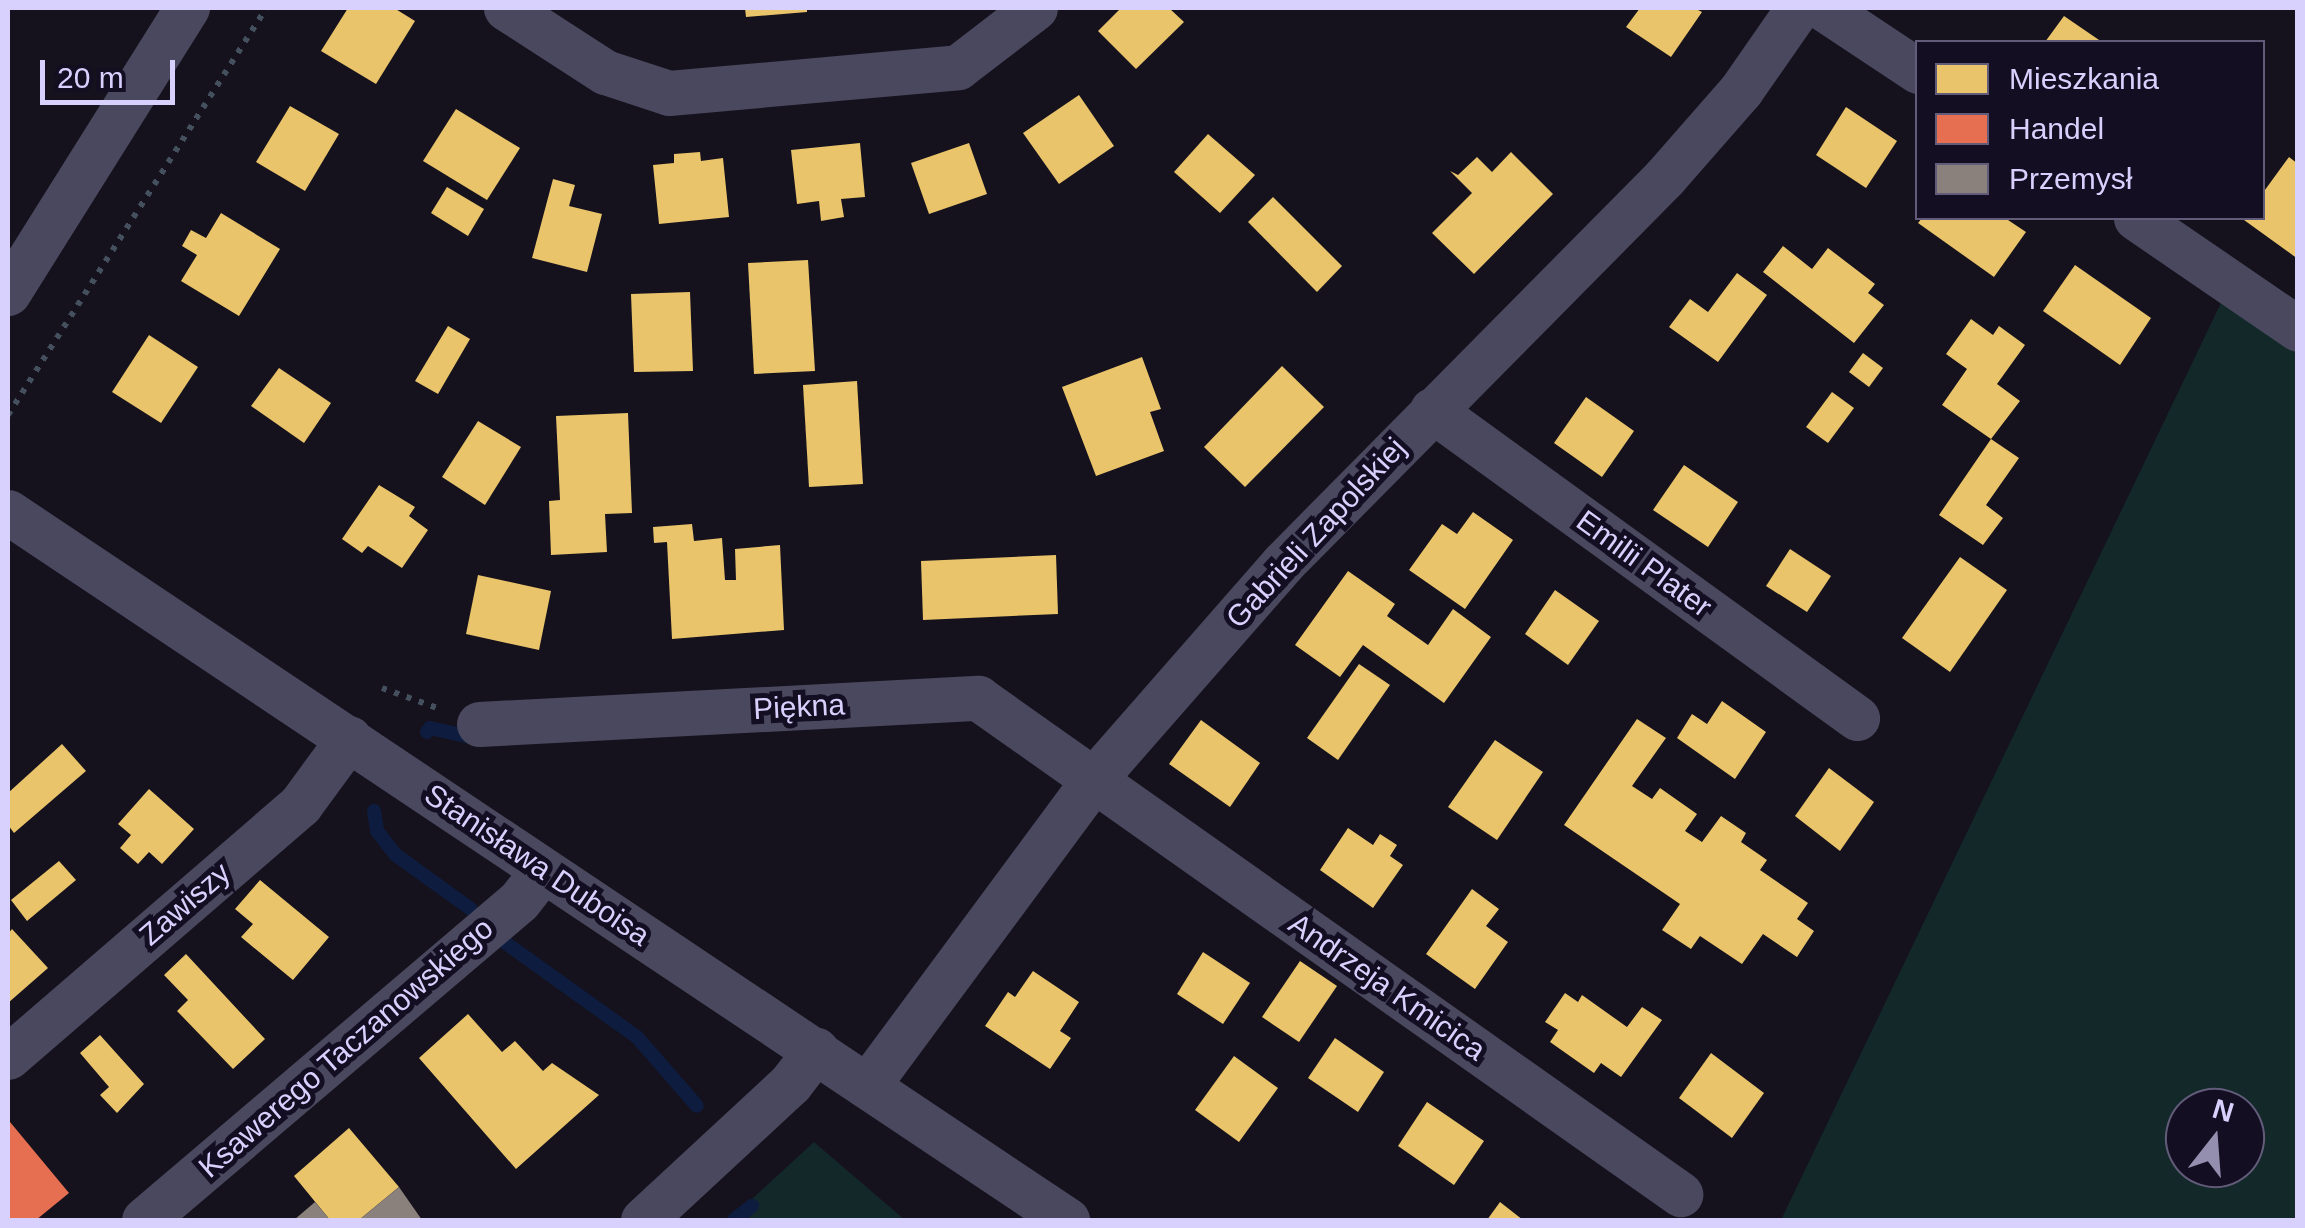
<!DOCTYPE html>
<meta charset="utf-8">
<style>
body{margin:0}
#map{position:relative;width:2305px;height:1228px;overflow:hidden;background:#15121d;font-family:Arial,sans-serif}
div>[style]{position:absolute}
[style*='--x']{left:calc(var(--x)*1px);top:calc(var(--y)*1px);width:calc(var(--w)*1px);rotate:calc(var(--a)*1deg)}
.green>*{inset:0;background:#122829}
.homes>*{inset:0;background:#e9c46a}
.shops>*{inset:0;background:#e76f51}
.industry>*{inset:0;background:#8a817c}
.stream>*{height:14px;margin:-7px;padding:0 7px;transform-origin:7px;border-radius:7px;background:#0e1d3f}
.path>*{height:6px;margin-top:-3px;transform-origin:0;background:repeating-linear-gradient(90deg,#45505e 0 5px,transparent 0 13px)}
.minor>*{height:45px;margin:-22.5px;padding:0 22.5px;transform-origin:22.5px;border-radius:22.5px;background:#4a485e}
span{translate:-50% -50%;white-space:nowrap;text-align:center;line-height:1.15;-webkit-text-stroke:10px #130e22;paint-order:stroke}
.street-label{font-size:30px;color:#d8d0fd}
.frame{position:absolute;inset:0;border:10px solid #d8d0fd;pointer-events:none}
.legend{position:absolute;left:1915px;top:40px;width:350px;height:180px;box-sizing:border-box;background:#130e22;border:2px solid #625c7a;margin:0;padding:12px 18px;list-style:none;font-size:30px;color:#d8d0fd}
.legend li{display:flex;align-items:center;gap:20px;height:50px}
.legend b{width:50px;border:2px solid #625c7a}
.north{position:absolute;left:2165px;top:1088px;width:100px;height:100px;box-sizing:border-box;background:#130e22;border:2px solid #625c7a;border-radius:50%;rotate:17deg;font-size:28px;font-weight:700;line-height:40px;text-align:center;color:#d8d0fd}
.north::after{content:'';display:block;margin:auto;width:35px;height:45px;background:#948eaf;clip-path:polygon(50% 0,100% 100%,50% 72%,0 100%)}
.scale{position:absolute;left:40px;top:60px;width:135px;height:45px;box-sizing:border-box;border:5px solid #d8d0fd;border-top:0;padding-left:12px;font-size:30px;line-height:35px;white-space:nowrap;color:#d8d0fd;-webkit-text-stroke:8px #130e22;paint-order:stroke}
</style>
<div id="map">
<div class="green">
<div style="clip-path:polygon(evenodd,2231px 282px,2297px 331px,2297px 1220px,1781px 1220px,2231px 282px,2185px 1108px,2245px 1108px,2245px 1168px,2185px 1168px,2185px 1108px)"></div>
<div style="clip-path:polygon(814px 1142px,905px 1220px,729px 1220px)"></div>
</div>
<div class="homes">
<div style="clip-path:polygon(348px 8px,394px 8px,415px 21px,376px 84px,321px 51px)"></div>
<div style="clip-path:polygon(745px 8px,807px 8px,807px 12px,746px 17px)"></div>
<div style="clip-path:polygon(1121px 8px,1169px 8px,1184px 22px,1136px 69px,1098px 31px)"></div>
<div style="clip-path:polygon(1640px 8px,1694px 8px,1702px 12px,1671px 57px,1626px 27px)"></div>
<div style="clip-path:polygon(2064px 16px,2102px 42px,2045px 42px)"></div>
<div style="clip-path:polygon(1079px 95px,1114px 146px,1059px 184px,1023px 133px)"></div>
<div style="clip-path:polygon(290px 106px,339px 134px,305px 191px,256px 162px)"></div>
<div style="clip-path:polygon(1846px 107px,1897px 141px,1866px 188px,1816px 155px)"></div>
<div style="clip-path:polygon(456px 109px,520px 148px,487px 200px,423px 161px)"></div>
<div style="clip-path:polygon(1208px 134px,1255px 175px,1220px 213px,1174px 172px)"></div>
<div style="clip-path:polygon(860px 143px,865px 197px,841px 199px,844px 217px,821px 221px,819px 201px,797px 204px,791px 150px)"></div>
<div style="clip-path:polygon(969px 143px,987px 194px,929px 214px,911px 163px)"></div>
<div style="clip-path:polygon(700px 152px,701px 161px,723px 158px,729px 217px,659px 224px,653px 165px,674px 163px,674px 154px)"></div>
<div style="clip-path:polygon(1511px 152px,1553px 194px,1474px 274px,1432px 233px,1472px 193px,1450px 171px,1458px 175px,1477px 157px,1492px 172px)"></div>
<div style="clip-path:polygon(2289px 157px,2298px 164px,2298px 259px,2244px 220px,2262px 218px,2262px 194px)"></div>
<div style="clip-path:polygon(553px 179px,575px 185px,569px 206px,602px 214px,587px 272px,532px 258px)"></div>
<div style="clip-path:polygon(447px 187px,484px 209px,468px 236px,431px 213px)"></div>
<div style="clip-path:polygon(1273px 197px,1342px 266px,1317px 292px,1248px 222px)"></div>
<div style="clip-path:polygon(221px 213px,280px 249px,239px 316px,181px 281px,197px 255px,182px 246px,191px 230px,206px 238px)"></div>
<div style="clip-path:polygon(1922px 218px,2005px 218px,2026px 232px,1994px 277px,1918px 223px)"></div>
<div style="clip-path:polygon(1783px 246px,1812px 269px,1828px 248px,1875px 284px,1868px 293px,1884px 305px,1854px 343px,1763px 272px)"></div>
<div style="clip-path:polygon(808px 260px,815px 371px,754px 374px,748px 263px)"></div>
<div style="clip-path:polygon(2075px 265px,2151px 318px,2120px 365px,2043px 311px)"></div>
<div style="clip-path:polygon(1737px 273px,1767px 295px,1718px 362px,1669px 327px,1690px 299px,1708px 312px)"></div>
<div style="clip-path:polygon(690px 292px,693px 371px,634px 372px,631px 294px)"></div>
<div style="clip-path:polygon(1971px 319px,1993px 335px,1999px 326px,2025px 345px,1997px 384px,2020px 401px,1991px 439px,1942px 405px,1967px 369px,1946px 354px)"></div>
<div style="clip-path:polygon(448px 326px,470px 339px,438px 394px,415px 381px)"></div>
<div style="clip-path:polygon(149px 335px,198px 367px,161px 423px,112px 392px)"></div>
<div style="clip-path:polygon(1863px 353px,1883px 368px,1869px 387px,1849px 372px)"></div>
<div style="clip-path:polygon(1142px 357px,1161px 409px,1150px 412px,1164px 451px,1096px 476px,1062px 387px)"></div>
<div style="clip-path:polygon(1282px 366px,1324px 407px,1245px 487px,1204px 447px)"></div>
<div style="clip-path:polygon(279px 368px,331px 403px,304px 443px,251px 406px)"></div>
<div style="clip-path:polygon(857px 381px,863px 484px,809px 487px,803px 385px)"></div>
<div style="clip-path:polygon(1832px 392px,1854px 408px,1828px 443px,1806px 427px)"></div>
<div style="clip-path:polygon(1586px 397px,1634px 431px,1602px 477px,1554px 443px)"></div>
<div style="clip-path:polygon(628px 413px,632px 513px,605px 514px,607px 552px,551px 555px,549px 501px,560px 500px,556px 416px)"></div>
<div style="clip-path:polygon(478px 421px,521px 447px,485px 505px,442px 477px)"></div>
<div style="clip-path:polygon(1991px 439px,2019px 458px,1986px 505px,2003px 518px,1983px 545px,1939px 515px)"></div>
<div style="clip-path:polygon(1684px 465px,1738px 502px,1708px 547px,1653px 510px)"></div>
<div style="clip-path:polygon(379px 485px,415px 507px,409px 516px,428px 530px,402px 568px,368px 546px,362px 553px,342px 539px)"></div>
<div style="clip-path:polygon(1473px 512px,1513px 540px,1465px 609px,1409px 570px,1442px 524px,1457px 534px)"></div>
<div style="clip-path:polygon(692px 524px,694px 541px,722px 538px,725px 580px,736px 580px,735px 549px,780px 545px,784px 630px,672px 639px,667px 542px,654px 543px,653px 527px)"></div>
<div style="clip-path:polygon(1790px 549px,1831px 576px,1807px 612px,1766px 586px)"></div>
<div style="clip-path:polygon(1056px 555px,1058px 614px,923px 620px,921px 561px)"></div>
<div style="clip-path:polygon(1960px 557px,2007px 590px,1950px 672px,1902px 638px)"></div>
<div style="clip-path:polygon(1348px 571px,1395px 604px,1387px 616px,1428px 645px,1453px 609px,1491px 637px,1444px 703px,1363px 645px,1340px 677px,1295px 645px)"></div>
<div style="clip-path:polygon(478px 575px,551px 591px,539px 650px,466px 634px)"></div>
<div style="clip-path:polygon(1555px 590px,1599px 621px,1568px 665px,1525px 634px)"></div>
<div style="clip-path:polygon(1359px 664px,1390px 685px,1338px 760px,1307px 738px)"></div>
<div style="clip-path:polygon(1722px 701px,1766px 732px,1735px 779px,1677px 738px,1692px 714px,1707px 724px)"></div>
<div style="clip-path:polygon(1637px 719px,1666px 738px,1632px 786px,1652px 799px,1660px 788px,1697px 814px,1685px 831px,1702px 842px,1721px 816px,1746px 833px,1741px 842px,1767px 860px,1760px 870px,1808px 903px,1797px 919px,1814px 931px,1797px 957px,1763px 934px,1742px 964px,1700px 936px,1691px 949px,1662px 930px,1680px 904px,1564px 825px)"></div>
<div style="clip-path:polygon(1201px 720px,1260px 763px,1230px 807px,1169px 764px)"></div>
<div style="clip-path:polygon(1495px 740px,1543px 772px,1497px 840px,1448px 807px)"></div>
<div style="clip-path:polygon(62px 744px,86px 771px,14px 833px,8px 825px,8px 793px)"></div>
<div style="clip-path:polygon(1829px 768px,1874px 802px,1840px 851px,1795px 816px)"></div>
<div style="clip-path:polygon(149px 789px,194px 829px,162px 864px,149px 852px,138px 864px,120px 848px,131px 835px,118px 824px)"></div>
<div style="clip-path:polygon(1348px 828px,1373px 845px,1380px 834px,1397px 845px,1390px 856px,1403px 865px,1373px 908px,1320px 870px)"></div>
<div style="clip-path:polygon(59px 861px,76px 880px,27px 921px,11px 900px)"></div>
<div style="clip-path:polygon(260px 880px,329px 937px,293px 980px,241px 937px,253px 924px,235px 909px)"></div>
<div style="clip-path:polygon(1472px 889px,1499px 909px,1486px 926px,1508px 942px,1475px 989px,1426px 954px)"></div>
<div style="clip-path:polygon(12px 929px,48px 968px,8px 1003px,8px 934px)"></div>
<div style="clip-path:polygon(1203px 952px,1250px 983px,1223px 1024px,1177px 994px)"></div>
<div style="clip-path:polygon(186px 954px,265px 1039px,233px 1069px,177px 1011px,188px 1000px,164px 975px)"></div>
<div style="clip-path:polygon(1300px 961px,1337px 986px,1299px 1042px,1262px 1017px)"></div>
<div style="clip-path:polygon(1033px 971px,1079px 1002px,1060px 1031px,1071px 1038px,1050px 1069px,985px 1026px,1008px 992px,1015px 997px)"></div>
<div style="clip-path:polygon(1565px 993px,1578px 1002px,1582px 995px,1627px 1027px,1642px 1007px,1662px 1020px,1621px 1077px,1601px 1063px,1594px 1073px,1550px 1042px,1558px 1030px,1545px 1022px)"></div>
<div style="clip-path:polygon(468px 1014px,502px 1052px,515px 1041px,543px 1071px,552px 1063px,599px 1095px,516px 1169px,419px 1058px)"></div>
<div style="clip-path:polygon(100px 1035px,144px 1084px,117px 1113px,100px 1095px,109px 1087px,80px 1053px)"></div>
<div style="clip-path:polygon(1335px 1038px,1384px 1072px,1358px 1112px,1308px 1078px)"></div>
<div style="clip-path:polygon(1711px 1053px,1764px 1093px,1732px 1138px,1679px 1098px)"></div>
<div style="clip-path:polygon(1234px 1056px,1278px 1088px,1239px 1142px,1195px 1110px)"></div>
<div style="clip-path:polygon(1427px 1102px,1484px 1141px,1454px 1185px,1398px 1146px)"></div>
<div style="clip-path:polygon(349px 1128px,399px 1187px,359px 1220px,330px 1220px,294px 1176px)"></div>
<div style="clip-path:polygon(1500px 1202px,1523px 1220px,1487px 1220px)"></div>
</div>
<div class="shops">
<div style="clip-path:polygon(10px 1122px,69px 1193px,36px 1220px,11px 1220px,8px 1216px)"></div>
</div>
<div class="industry">
<div style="clip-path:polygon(399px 1187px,422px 1220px,359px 1220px)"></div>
<div style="clip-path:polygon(315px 1202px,330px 1220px,294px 1220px)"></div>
</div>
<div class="stream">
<div style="--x:427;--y:732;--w:5;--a:-53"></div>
<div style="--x:430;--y:728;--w:41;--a:12.7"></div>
<div style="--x:374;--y:811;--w:20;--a:81"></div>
<div style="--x:377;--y:831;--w:31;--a:52"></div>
<div style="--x:396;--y:855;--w:92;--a:35.8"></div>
<div style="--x:507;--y:944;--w:160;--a:35.6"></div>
<div style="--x:637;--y:1037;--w:91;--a:49"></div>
<div style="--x:734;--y:1220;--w:23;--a:-38"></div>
</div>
<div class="path">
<div style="--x:8;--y:415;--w:482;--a:-57.6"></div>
<div style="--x:382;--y:688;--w:62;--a:19.9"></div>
</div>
<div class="minor">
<div style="--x:506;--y:8;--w:118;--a:32.9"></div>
<div style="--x:605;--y:72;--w:67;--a:18.2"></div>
<div style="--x:669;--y:93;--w:290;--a:-5.1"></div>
<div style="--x:958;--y:67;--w:97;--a:-37.5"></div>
<div style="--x:1823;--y:8;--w:114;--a:33.6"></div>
<div style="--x:2136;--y:218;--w:196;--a:34.4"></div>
<div style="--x:8;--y:293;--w:337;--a:-57.9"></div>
<div style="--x:1432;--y:410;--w:525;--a:35.93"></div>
<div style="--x:8;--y:512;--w:1274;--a:33.76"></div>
<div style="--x:479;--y:724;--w:500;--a:-3"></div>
<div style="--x:978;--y:698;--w:860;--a:35.24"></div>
<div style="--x:8;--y:1057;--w:386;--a:-40.8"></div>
<div style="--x:300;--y:805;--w:83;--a:-53.8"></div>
<div style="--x:867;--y:1086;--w:382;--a:-53.5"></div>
<div style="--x:1094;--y:779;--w:287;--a:-48.8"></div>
<div style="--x:1283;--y:563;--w:542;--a:-45.3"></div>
<div style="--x:1664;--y:178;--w:117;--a:-48.8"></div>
<div style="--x:1741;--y:90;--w:100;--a:-55.2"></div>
<div style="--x:144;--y:1220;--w:492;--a:-40.4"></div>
<div style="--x:519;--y:901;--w:39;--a:-52"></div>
<div style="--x:643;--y:1220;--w:200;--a:-42.8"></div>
<div style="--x:790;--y:1084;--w:43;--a:-52.6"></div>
</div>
<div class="street-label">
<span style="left:1316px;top:533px;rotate:-47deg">Gabrieli Zapolskiej</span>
<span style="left:1644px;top:564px;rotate:36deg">Emilii Plater</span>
<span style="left:799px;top:707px;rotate:-3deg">Piękna</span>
<span style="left:537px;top:865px;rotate:34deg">Stanisława Duboisa</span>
<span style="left:185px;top:904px;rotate:-41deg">Zawiszy</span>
<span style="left:1387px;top:987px;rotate:35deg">Andrzeja Kmicica</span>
<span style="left:346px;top:1048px;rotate:-41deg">Ksawerego Taczanowskiego</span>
</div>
<div class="frame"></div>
<ul class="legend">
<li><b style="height:28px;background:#e9c46a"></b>Mieszkania</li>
<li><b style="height:28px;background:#e76f51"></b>Handel</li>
<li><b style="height:28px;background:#8a817c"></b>Przemysł</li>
</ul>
<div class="north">N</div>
<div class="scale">20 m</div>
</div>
